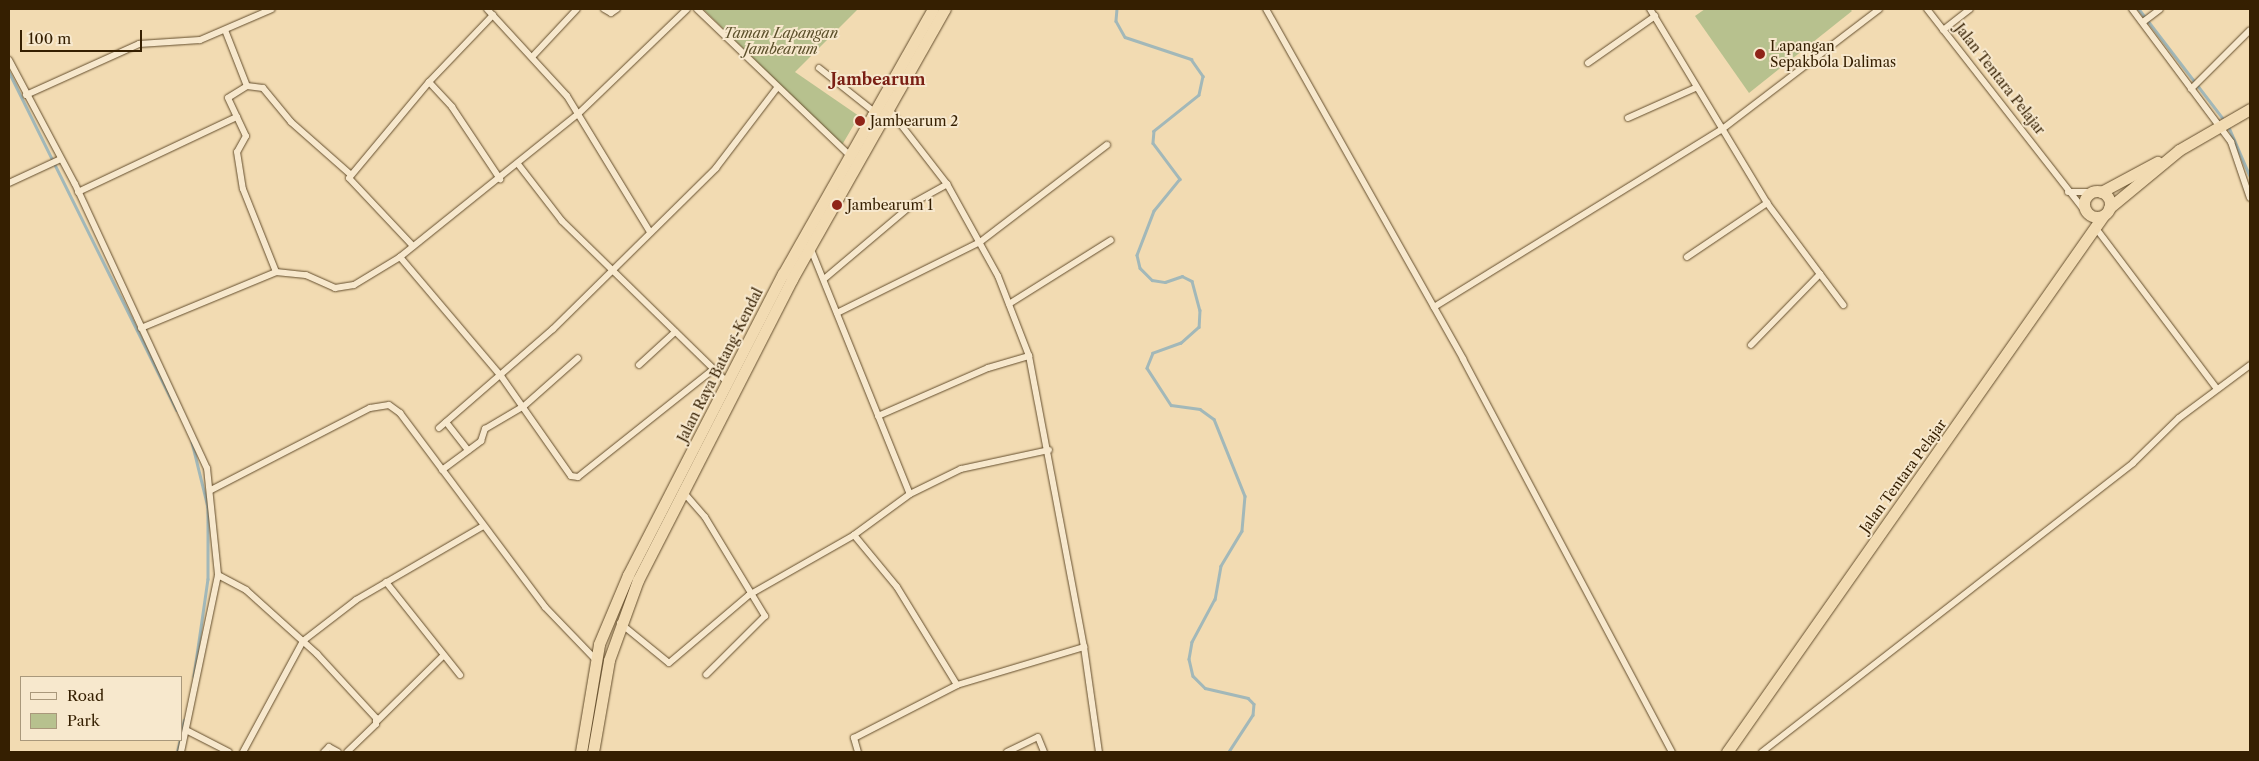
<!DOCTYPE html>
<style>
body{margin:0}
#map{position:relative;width:2259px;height:761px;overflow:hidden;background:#f2dbb2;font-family:"Libre Caslon Text",serif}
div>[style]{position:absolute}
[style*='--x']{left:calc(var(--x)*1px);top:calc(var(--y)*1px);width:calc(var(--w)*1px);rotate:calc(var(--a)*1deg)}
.green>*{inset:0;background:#b7c18e}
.stream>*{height:2.5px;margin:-1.25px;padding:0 1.25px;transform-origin:1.25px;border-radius:1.25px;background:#a2b8b9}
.roads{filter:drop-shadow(0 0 1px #644e2d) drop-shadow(0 0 1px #644e2d)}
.street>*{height:6px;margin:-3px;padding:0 3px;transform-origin:3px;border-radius:3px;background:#f7e8cd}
.highway>*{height:11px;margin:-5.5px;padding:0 5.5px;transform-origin:5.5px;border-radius:5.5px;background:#f2dbb2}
.highway>.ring{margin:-5.5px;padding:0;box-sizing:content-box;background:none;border:11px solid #f2dbb2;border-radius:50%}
.dots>*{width:14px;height:14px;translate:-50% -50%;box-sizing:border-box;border:2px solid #f7e8cd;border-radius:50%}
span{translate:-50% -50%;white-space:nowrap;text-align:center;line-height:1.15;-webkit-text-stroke:4px #f7e8cd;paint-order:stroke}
.park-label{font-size:14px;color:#5c502b;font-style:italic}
.poi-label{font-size:14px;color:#351f01}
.left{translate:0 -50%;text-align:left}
.street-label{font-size:14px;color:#351f01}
.quarter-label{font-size:16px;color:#7a1f14;font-weight:700}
.frame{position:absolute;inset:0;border:10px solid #351f01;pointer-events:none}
.legend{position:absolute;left:20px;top:676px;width:162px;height:65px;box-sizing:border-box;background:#f7e8cd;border:1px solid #a9987b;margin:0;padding:6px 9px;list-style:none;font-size:15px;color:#351f01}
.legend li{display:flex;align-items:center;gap:10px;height:25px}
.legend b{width:25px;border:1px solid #a9987b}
.scale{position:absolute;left:20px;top:30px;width:122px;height:22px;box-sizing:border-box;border:2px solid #351f01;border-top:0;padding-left:6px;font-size:15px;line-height:18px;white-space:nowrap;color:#351f01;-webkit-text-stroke:4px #f7e8cd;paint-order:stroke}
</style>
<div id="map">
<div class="green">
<div style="clip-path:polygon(703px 9px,858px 9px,795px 72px,859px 116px,842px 145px)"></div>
<div style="clip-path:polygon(1705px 9px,1850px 9px,1852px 11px,1749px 93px,1695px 16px)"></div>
</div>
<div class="stream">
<div style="--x:1117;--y:9;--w:12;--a:95"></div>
<div style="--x:1116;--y:21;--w:18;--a:61"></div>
<div style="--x:1125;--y:37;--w:70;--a:18.4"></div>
<div style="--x:1191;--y:59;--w:21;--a:55"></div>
<div style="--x:1203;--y:76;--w:19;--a:102"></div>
<div style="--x:1199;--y:95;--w:58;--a:141.3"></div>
<div style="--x:1154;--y:131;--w:12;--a:95"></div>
<div style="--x:1153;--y:143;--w:45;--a:53.1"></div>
<div style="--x:1180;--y:179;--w:41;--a:129.1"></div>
<div style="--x:1154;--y:211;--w:47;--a:111.1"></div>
<div style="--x:1137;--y:255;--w:13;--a:77"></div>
<div style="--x:1140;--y:268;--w:17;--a:45"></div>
<div style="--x:1152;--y:280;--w:13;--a:9"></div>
<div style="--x:1165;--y:282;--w:18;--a:-19"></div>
<div style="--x:1182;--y:276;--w:11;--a:27"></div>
<div style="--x:1192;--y:281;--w:30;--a:75"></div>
<div style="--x:1200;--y:310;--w:17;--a:93"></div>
<div style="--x:1199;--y:327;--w:24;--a:138"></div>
<div style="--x:1181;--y:343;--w:30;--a:160"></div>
<div style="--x:1153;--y:353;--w:16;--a:112"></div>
<div style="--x:1147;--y:368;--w:44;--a:57"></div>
<div style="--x:1171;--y:405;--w:29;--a:8"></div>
<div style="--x:1200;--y:409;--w:17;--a:36"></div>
<div style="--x:1214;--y:419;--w:83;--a:68.1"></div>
<div style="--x:1245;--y:496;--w:35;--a:95"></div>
<div style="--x:1242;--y:531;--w:41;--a:121"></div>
<div style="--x:1221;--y:566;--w:34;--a:100"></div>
<div style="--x:1215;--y:599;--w:49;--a:118.1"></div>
<div style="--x:1192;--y:642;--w:17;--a:100"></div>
<div style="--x:1189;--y:659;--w:17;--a:77"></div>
<div style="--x:1193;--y:676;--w:17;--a:45"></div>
<div style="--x:1205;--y:688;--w:44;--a:13.1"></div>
<div style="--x:1248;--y:698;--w:8;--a:45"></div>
<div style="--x:1254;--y:704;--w:11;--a:95"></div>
<div style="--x:1253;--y:715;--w:44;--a:123"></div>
<div style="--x:2139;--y:9;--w:141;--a:52.5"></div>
<div style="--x:9;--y:72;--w:377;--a:63.6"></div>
<div style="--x:2228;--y:125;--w:56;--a:66.7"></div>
<div style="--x:192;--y:442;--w:67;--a:76.2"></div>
<div style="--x:208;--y:507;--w:72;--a:90"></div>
<div style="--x:208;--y:579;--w:98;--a:98.2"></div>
<div style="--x:181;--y:734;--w:14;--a:-78"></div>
<div style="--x:177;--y:752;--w:12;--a:-76"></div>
</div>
<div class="roads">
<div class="street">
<div style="--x:487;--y:9;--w:118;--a:47.4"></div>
<div style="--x:567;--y:96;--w:159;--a:58.6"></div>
<div style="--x:604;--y:9;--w:8;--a:30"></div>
<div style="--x:611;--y:13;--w:7;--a:-34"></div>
<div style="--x:697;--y:9;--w:209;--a:43.8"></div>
<div style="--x:1266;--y:9;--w:402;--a:60.6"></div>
<div style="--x:1463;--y:359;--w:445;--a:62"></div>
<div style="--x:1650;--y:9;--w:227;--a:58.9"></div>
<div style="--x:1767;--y:203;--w:89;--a:53.3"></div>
<div style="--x:1820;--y:274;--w:99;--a:134.2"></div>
<div style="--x:1927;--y:9;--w:255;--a:52"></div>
<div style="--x:2132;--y:9;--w:166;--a:53.3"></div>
<div style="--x:2231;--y:142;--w:59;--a:71.3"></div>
<div style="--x:493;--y:15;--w:93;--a:133.7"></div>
<div style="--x:429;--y:82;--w:34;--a:47"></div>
<div style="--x:452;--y:107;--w:87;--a:56.3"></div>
<div style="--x:2143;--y:22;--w:21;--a:-37"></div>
<div style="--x:225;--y:30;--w:60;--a:68.6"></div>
<div style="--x:247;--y:86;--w:22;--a:148"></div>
<div style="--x:228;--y:98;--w:42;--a:64.7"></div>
<div style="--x:246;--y:136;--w:18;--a:119"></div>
<div style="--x:237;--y:152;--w:37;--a:81"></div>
<div style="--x:243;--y:189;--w:89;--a:68.3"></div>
<div style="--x:1943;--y:30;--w:34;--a:-38"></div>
<div style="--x:533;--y:56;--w:64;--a:-46.9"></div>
<div style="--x:9;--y:60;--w:140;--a:62"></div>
<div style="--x:75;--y:184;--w:313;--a:65.1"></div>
<div style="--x:207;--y:468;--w:108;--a:84.1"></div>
<div style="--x:218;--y:575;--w:181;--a:101.8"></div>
<div style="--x:1588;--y:63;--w:82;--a:-35"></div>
<div style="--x:819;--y:68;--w:69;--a:38.5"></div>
<div style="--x:247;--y:86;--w:16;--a:7"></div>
<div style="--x:263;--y:88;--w:44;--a:50.5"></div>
<div style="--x:291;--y:122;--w:79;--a:41.4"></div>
<div style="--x:2191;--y:89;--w:83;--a:-45"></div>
<div style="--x:26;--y:95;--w:124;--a:-24.3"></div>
<div style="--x:139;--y:44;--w:61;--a:-3.8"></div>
<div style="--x:200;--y:40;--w:78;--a:-23.3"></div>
<div style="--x:888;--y:108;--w:96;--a:52.2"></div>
<div style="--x:947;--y:184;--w:105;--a:61"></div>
<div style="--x:998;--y:276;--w:86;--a:68.8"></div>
<div style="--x:1029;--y:356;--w:296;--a:79.3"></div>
<div style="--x:1084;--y:647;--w:106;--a:81.9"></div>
<div style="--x:1628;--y:118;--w:73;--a:-24.1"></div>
<div style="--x:518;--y:164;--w:72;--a:52.3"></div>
<div style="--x:562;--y:221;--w:232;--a:44.3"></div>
<div style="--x:9;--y:183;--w:57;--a:-24.8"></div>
<div style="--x:78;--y:192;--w:176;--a:-25.3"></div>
<div style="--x:2068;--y:192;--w:24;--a:0"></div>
<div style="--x:2095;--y:227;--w:203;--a:53"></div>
<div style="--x:413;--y:246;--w:93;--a:-133.3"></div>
<div style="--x:349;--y:178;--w:125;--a:-50.2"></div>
<div style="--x:810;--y:247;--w:266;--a:68"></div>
<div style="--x:400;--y:257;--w:156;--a:49.7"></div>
<div style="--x:501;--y:376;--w:122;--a:55"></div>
<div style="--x:571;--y:476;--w:7;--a:8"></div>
<div style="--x:578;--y:477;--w:174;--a:-38.5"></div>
<div style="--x:1687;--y:257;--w:97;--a:-34"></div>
<div style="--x:1820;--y:274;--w:39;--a:53"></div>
<div style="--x:824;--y:279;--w:119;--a:-40.2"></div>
<div style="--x:915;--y:202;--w:37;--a:-29"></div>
<div style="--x:1009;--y:304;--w:120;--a:-32.1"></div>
<div style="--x:1434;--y:307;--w:337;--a:-31.7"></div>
<div style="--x:1721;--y:130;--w:199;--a:-37.4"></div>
<div style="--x:837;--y:313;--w:160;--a:-26.4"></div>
<div style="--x:980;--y:242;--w:160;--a:-37.4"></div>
<div style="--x:141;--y:328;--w:146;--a:-22.5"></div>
<div style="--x:276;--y:272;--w:30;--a:6"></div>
<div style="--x:306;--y:275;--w:32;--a:24"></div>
<div style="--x:335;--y:288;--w:19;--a:-9"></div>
<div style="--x:354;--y:285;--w:54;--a:-31.3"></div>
<div style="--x:400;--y:257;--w:228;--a:-38.8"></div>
<div style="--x:578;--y:114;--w:151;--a:-43.9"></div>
<div style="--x:639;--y:365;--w:49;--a:-42.5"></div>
<div style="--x:878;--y:416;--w:120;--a:-23.6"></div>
<div style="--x:988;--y:368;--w:43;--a:-16.3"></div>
<div style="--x:446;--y:422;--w:36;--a:52"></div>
<div style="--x:439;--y:428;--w:151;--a:-41"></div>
<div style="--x:553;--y:329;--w:229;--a:-44.6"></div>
<div style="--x:716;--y:168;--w:101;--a:-52.7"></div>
<div style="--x:442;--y:470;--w:49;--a:-36.6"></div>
<div style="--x:481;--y:441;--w:13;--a:-72"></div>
<div style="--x:485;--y:429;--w:45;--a:-30.5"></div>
<div style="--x:524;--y:406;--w:72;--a:-41.6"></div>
<div style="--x:211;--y:490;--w:179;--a:-27.3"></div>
<div style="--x:370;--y:408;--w:19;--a:-9"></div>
<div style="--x:389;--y:405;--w:14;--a:36"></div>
<div style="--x:400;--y:413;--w:242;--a:53.2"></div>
<div style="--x:545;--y:607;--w:72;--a:46.1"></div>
<div style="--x:685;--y:494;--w:30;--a:49"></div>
<div style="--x:705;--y:517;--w:116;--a:58.8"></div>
<div style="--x:765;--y:616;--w:83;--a:135"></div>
<div style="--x:854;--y:535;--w:67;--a:50.4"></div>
<div style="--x:897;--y:587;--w:115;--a:58.5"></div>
<div style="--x:218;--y:575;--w:32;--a:28"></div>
<div style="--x:246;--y:590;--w:96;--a:42"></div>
<div style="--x:317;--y:654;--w:87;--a:47.3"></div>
<div style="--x:376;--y:718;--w:6;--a:90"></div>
<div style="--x:376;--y:724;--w:40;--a:136"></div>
<div style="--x:386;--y:582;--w:119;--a:51.5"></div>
<div style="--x:620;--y:623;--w:63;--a:39.2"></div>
<div style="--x:669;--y:663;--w:105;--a:-40.4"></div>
<div style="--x:749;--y:595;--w:121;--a:-29.7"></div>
<div style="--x:854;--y:535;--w:69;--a:-36.2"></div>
<div style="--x:910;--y:494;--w:57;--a:-26.1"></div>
<div style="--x:961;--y:469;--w:90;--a:-12.2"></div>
<div style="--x:377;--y:721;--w:91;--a:-44.6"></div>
<div style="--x:186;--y:730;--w:48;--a:27.1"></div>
<div style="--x:243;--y:752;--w:126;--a:-61.6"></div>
<div style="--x:303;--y:641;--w:67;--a:-37.7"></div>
<div style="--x:356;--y:600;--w:147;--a:-30.2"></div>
<div style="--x:324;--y:752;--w:7;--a:-45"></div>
<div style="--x:329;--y:747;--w:10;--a:29"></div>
<div style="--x:858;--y:752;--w:15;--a:-106"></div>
<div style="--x:854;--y:738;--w:116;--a:-27.2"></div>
<div style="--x:957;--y:685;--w:133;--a:-16.7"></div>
<div style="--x:1007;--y:752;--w:34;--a:-26"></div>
<div style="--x:1038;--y:737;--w:16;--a:68"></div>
<div style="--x:1762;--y:752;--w:470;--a:-37.9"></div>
<div style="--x:2133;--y:463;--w:64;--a:-44.4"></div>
<div style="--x:2179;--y:418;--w:89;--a:-36.7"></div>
</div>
<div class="highway">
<div class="ring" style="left:2084px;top:191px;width:15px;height:15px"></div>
<div style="--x:2101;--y:192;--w:64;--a:-28.2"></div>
<div style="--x:2109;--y:208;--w:91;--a:-39.6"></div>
<div style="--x:2179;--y:150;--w:82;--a:-30"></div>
<div style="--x:581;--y:752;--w:109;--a:-80.5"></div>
<div style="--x:599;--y:644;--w:75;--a:-67.2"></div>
<div style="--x:628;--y:575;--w:339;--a:-62.8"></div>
<div style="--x:783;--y:274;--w:305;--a:-60.5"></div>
<div style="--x:593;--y:752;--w:93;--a:-80.1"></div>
<div style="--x:609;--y:660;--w:85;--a:-70.1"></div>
<div style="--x:638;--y:580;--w:338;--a:-62.9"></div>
<div style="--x:792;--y:279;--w:310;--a:-60.5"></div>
<div style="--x:1727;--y:752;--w:655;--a:-54.95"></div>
</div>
</div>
<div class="dots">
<div style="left:1760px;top:54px;background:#8f2418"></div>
<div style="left:860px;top:121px;background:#8f2418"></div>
<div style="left:837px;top:205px;background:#8f2418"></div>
</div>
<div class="park-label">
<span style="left:781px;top:41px">Taman Lapangan<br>Jambearum</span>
</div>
<div class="poi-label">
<span class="left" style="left:1770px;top:54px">Lapangan<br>Sepakbola Dalimas</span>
<span class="left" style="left:870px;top:121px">Jambearum 2</span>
<span class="left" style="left:847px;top:205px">Jambearum 1</span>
</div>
<div class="street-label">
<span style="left:2000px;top:79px;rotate:52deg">Jalan Tentara Pelajar</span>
<span style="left:720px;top:365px;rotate:-63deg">Jalan Raya Batang-Kendal</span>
<span style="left:1903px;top:476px;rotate:-54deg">Jalan Tentara Pelajar</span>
</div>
<div class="quarter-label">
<span style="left:878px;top:79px">Jambearum</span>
</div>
<div class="frame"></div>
<ul class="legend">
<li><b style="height:6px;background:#f7e8cd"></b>Road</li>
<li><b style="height:14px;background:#b7c18e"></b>Park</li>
</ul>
<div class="scale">100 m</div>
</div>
